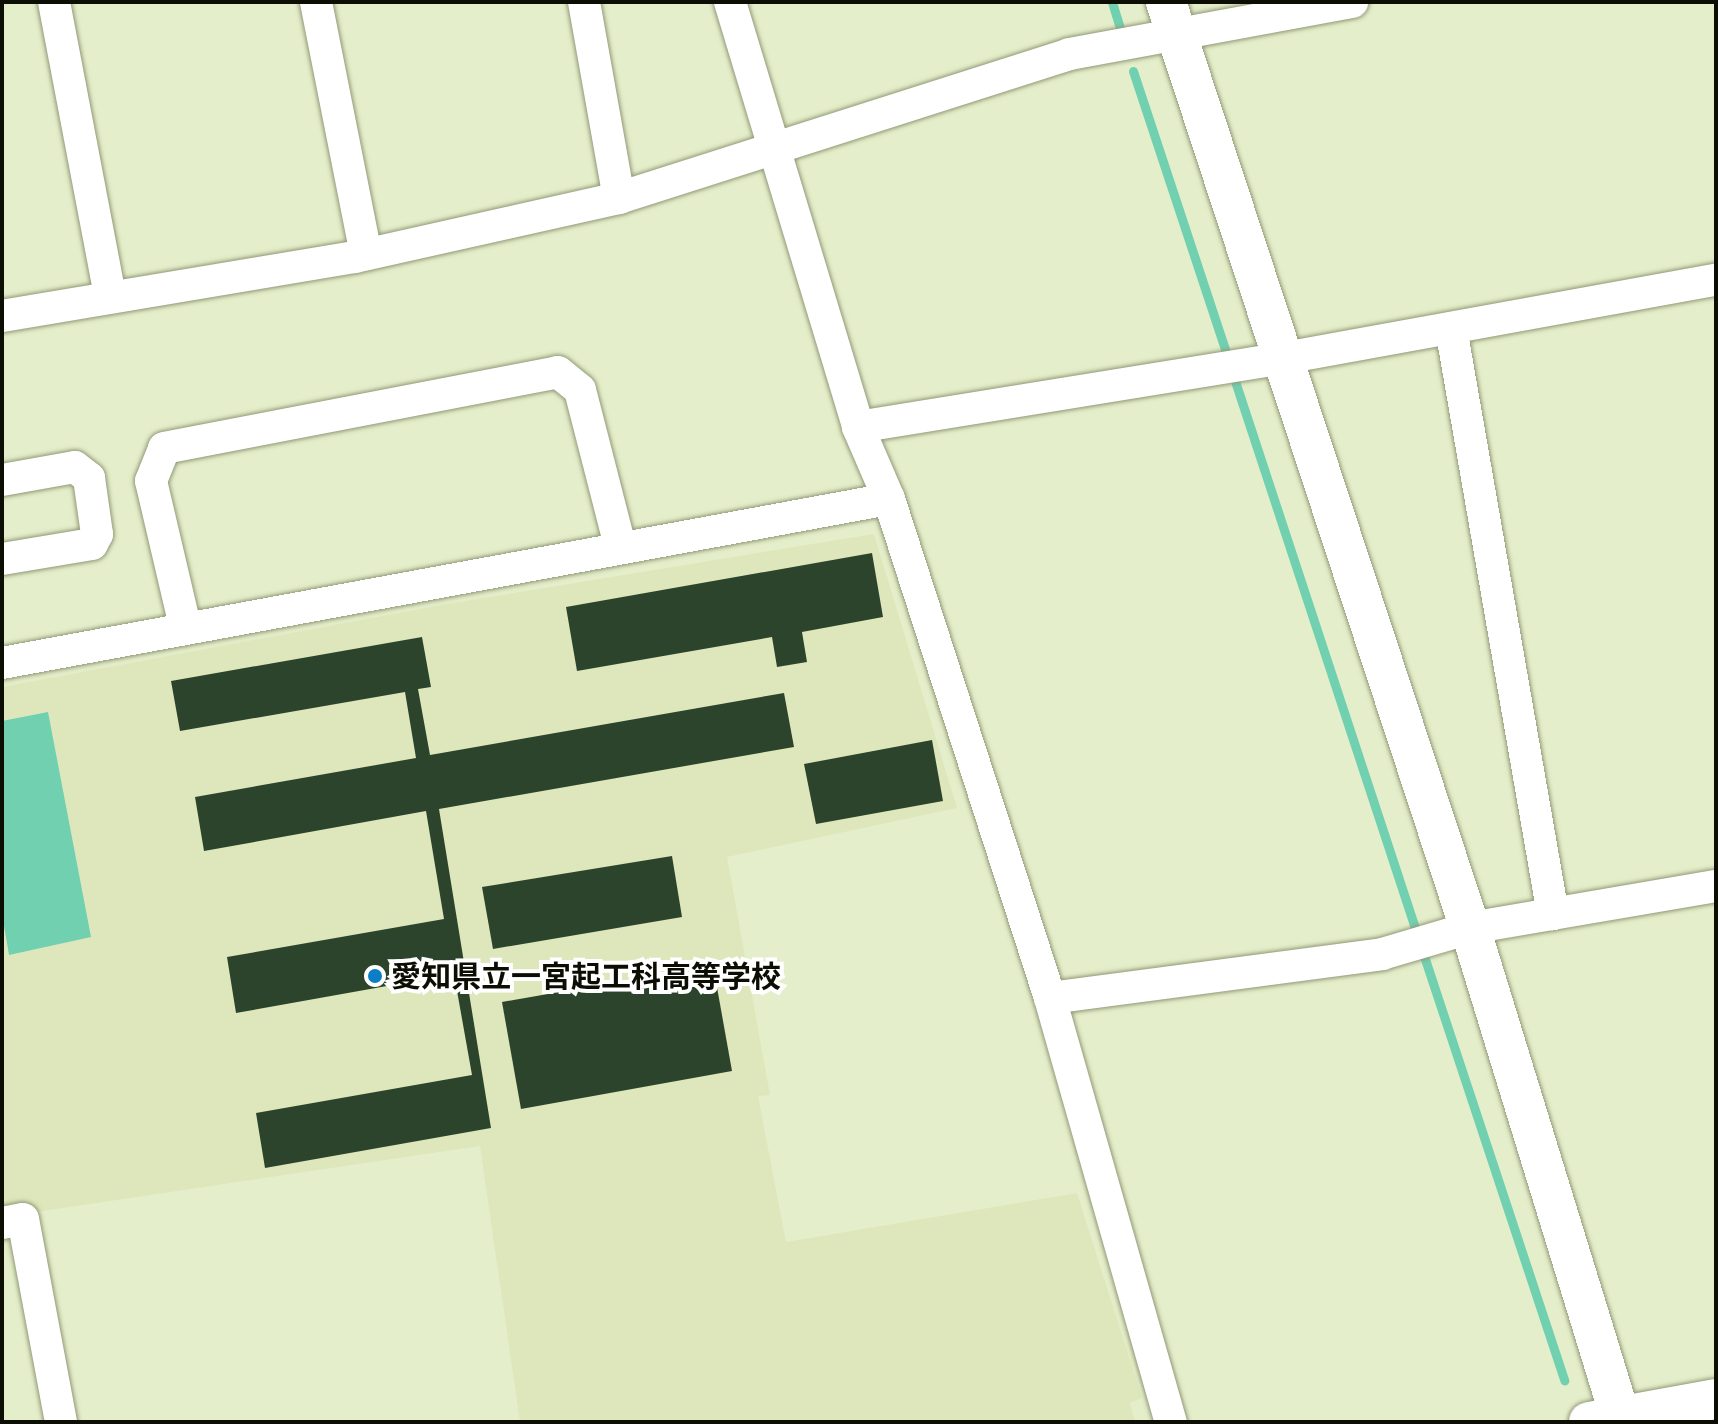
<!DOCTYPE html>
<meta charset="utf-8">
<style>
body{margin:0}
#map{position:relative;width:1718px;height:1424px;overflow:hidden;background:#e5eeca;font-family:"PT Sans Narrow","Noto Sans JP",sans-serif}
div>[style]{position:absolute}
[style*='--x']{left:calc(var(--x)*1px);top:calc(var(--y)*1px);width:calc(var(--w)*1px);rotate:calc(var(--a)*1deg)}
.built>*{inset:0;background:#dde7bb}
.water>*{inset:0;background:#71d0b0}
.stream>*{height:9px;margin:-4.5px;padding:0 4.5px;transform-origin:4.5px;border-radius:4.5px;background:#71d0b0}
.building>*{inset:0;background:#2d442c}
.roads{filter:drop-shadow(0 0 2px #919977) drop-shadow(0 0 2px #919977)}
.minor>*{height:32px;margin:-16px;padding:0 16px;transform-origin:16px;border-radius:16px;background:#fff}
.tertiary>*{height:40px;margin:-20px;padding:0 20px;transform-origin:20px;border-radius:20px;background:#fff}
.dots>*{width:22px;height:22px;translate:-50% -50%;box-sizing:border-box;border:4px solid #fff;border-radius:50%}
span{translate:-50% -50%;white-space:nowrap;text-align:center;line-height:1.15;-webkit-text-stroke:8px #fff;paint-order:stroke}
.poi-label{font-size:30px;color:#0c0e04;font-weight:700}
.left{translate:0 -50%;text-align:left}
.frame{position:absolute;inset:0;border:4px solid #0c0e04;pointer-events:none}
</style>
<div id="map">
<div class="built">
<div style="clip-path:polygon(874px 534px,957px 808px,727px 857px,770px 1095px,758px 1096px,786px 1242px,1077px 1193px,1142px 1398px,1130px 1403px,1135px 1422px,520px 1422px,480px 1146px,2px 1217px,2px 687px,447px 604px)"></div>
</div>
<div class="water">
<div style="clip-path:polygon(48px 712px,91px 937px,9px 955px,2px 914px,2px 721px)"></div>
</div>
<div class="stream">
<div style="--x:1112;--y:2;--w:27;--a:73"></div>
<div style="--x:1133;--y:71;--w:296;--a:71.7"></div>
<div style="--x:1234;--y:378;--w:579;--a:71.78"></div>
<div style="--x:1424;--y:956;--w:447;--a:71.7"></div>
</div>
<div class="building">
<div style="clip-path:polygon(872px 553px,883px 617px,802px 632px,807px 662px,777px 667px,772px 637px,577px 671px,566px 607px)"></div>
<div style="clip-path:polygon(422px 637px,431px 687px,418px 689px,430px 755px,784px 693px,794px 747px,439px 809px,491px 1128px,265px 1168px,256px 1113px,472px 1075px,454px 974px,236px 1013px,227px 957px,444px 919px,426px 811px,204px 851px,195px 797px,416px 758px,405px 692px,180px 731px,171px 681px)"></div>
<div style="clip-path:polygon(932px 740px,943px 801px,816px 824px,804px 764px)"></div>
<div style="clip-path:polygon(672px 856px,682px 917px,493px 949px,482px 887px)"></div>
<div style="clip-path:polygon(713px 965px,732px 1071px,521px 1109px,502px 1002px)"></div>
</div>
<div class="roads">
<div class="minor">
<div style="--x:54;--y:2;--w:299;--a:79.2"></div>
<div style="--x:316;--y:2;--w:257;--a:78.8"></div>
<div style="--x:584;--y:2;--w:199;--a:79.9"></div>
<div style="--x:730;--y:2;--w:444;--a:73.2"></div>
<div style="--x:858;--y:427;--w:78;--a:66.7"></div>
<div style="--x:889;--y:499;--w:524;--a:72.12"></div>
<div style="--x:1050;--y:998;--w:441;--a:74.1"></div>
<div style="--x:2;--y:316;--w:358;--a:-9.5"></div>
<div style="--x:355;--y:257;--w:271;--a:-12.6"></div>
<div style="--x:619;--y:198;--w:472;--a:-17.7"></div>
<div style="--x:1069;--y:54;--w:288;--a:-10.4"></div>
<div style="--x:1451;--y:328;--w:595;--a:80.13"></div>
<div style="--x:858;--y:427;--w:433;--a:-9.2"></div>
<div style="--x:1285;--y:358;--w:438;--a:-10.3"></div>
<div style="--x:2;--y:480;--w:74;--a:-10.1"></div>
<div style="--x:75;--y:467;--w:18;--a:38"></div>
<div style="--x:89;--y:478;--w:57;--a:81.9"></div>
<div style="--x:97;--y:534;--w:11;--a:117"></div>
<div style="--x:92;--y:544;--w:91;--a:170.5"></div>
<div style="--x:185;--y:626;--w:149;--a:-103.2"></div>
<div style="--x:151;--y:481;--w:35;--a:-68"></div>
<div style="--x:164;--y:448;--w:401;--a:-10.9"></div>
<div style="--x:558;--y:372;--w:28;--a:39"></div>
<div style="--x:580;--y:390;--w:161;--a:75.6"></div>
<div style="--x:2;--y:663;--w:902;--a:-10.48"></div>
<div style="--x:1050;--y:998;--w:335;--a:-7.5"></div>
<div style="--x:1382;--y:954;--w:92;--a:-16.5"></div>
<div style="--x:1470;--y:928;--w:250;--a:-9.7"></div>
<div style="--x:2;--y:1223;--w:21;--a:-11"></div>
<div style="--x:23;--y:1219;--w:207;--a:79.4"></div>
</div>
<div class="tertiary">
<div style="--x:1166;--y:2;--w:975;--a:71.83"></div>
<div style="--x:1470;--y:928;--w:511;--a:72.91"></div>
<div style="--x:1589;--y:1422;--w:129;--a:-10.3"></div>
</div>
</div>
<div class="dots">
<div style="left:375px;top:976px;background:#0c7dc7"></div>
</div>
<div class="poi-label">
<span class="left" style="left:391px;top:976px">愛知県立一宮起工科高等学校</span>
</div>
<div class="frame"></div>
</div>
